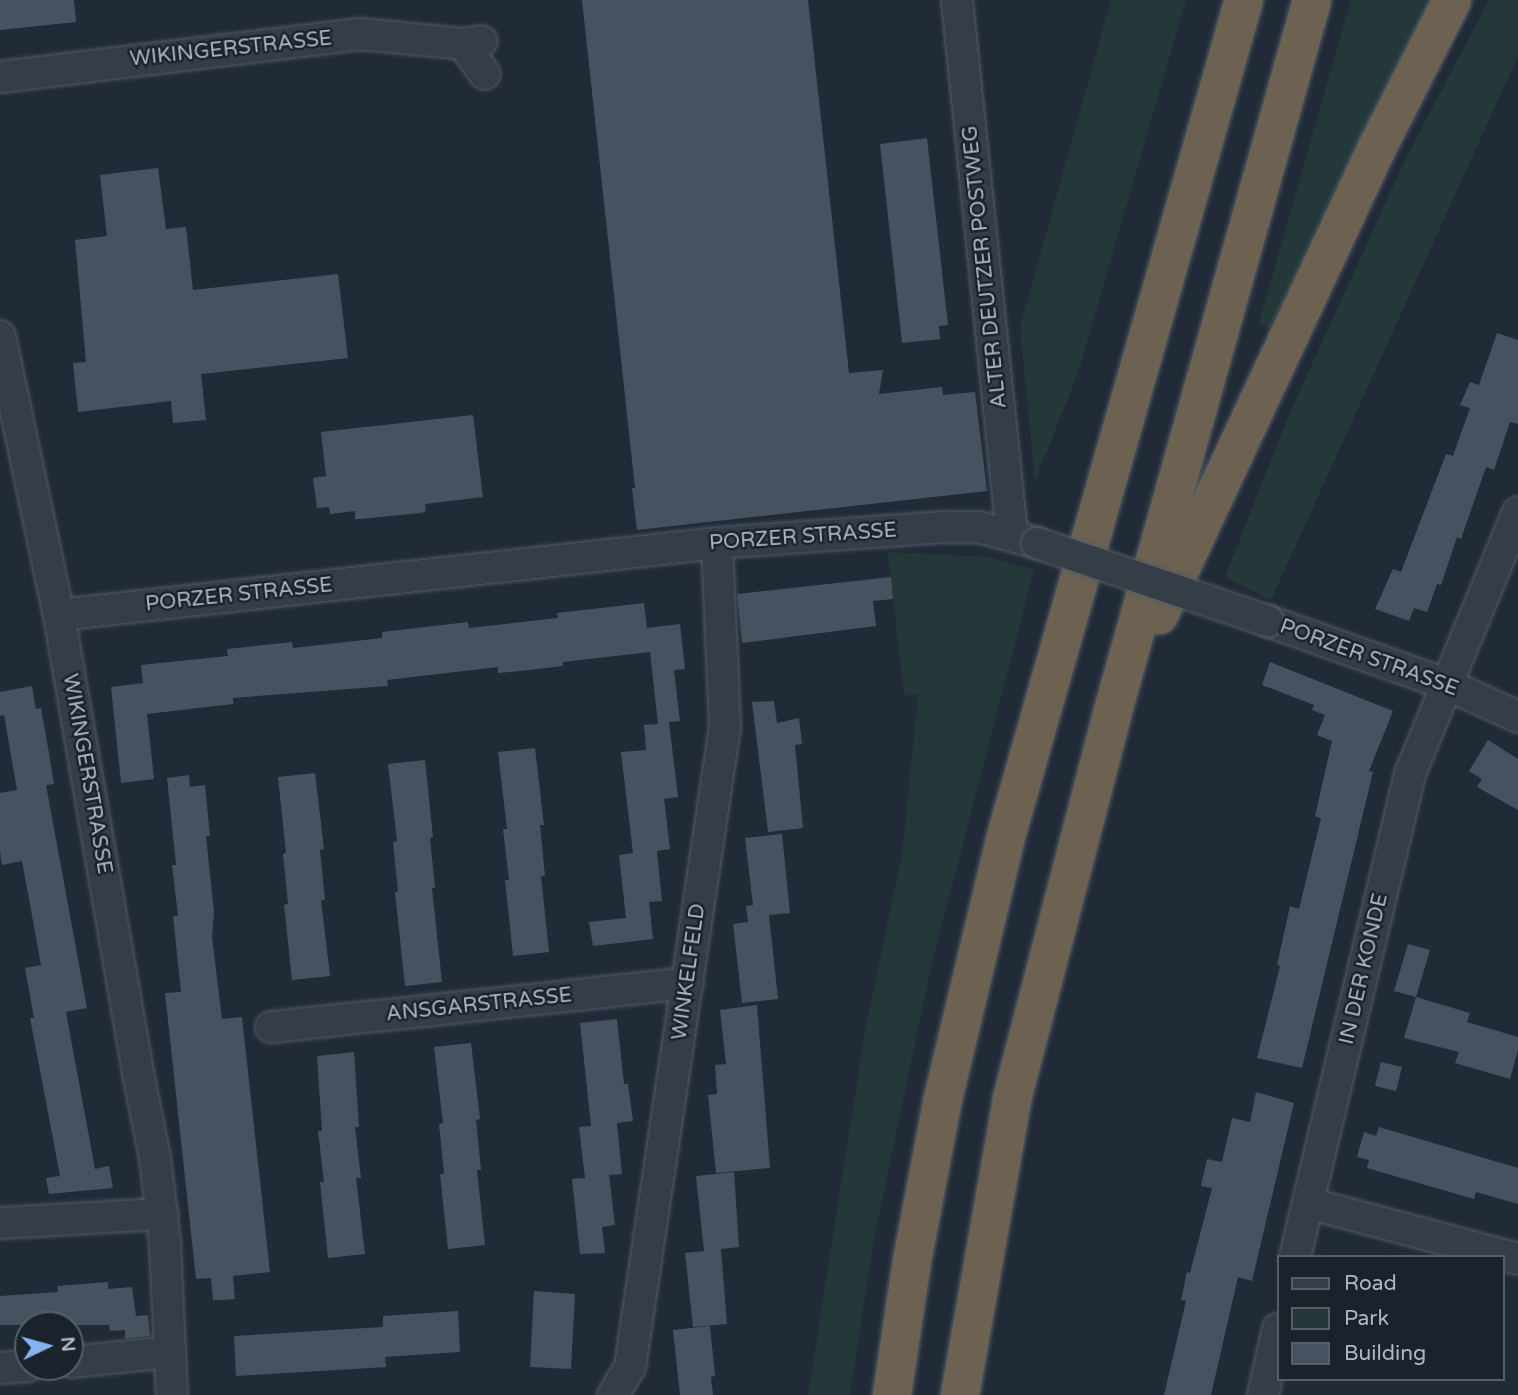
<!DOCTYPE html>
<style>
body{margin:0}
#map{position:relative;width:1518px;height:1395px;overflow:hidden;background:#212b37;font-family:"Varela Round",sans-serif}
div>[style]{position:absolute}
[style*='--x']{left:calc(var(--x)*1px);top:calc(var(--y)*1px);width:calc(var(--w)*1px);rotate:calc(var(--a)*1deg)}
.green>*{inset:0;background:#243839}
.building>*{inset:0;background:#475260}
.roads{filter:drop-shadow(0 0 2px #525a65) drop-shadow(0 0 2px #525a65)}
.minor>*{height:30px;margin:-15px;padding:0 15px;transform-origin:15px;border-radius:15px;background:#353d47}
.motorway>*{height:38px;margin:-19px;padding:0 19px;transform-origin:19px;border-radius:19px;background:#6d6252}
.bridges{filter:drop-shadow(0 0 2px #525a65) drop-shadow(0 0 2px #525a65)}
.minor-bridge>*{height:30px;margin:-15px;padding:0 15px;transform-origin:15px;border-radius:15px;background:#353d47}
span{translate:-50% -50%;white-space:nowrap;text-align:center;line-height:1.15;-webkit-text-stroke:5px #1a222c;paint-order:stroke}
.street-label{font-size:21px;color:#afb7c4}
.legend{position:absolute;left:1277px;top:1255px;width:228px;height:126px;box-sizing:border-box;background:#1a222c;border:2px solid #565e69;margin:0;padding:9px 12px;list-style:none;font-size:21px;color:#afb7c4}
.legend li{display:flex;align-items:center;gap:14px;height:35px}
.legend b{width:35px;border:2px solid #565e69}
.north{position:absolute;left:14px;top:1311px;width:70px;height:70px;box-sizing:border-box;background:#1a222c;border:2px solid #565e69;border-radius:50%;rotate:85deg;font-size:19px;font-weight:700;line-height:28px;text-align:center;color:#afb7c4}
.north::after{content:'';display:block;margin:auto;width:24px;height:32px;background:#85b2f3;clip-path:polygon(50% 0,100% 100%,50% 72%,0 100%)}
</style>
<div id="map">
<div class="green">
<div style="clip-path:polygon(1111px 0,1186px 0,1078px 373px,1035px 481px,1020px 327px)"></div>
<div style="clip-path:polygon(1351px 0,1433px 0,1273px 330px,1259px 323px)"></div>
<div style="clip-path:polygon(1489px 0,1518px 0,1518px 56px,1271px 600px,1225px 577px,1288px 417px,1406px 158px)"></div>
<div style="clip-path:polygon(888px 552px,987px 557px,1034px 570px,931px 967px,874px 1239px,850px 1395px,808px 1395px,865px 1031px,902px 854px,918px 694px,904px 696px)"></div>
</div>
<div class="building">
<div style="clip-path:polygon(0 0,74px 0,76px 22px,0 30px)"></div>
<div style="clip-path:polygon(582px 0,808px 0,849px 373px,883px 370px,879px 394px,942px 387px,943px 395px,975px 392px,987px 491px,637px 530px,632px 488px,635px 488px)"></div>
<div style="clip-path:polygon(927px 138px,948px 325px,939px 326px,940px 339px,902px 343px,880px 144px)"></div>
<div style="clip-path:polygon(158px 168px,166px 229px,186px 227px,193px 290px,338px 274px,348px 358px,201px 374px,206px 420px,173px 423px,171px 401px,78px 412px,73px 363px,86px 362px,75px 240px,107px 236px,100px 175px)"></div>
<div style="clip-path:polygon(1497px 333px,1518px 340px,1518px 424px,1510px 422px,1494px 470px,1486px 467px,1461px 539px,1457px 537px,1441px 585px,1437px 584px,1427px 612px,1414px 608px,1409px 621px,1375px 609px,1393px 569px,1401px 572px,1446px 454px,1453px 456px,1470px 408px,1460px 405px,1470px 382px,1479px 385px)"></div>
<div style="clip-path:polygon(473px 415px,483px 497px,425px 504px,426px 511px,421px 513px,361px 519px,355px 519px,355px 511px,330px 514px,329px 507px,317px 508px,313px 478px,326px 476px,321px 432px)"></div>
<div style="clip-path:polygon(891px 577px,893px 599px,873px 601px,876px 626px,742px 643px,737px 594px)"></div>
<div style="clip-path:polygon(644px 603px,647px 628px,680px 624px,685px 669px,674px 670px,680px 721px,661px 723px,669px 722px,678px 797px,664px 799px,670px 849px,657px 851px,662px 901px,649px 902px,653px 939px,593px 946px,589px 922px,626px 918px,619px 855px,633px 853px,621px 752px,646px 750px,644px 725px,658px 724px,650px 652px,563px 662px,563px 666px,520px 671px,498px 673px,498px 667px,387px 680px,388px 686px,233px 698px,233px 704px,147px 714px,154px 779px,121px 783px,111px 687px,143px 683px,141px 665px,228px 656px,227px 649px,292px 642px,293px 648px,382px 638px,382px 632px,468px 622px,469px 628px,558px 618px,557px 613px)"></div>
<div style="clip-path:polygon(1270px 662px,1393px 711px,1369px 771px,1373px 772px,1302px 1068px,1257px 1058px,1280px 966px,1277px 965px,1290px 906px,1299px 909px,1321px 818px,1315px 816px,1332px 741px,1317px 735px,1325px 715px,1312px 710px,1314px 705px,1262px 685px)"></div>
<div style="clip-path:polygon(32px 686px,36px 709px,41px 708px,50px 759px,54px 784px,46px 785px,87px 1008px,66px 1012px,95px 1169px,109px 1166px,113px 1188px,49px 1194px,46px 1178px,60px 1176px,30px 1018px,34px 1018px,25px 968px,41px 965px,22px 861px,2px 865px,0 851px,0 793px,17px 790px,4px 715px,0 716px,0 692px)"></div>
<div style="clip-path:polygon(774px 701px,777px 723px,799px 718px,802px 744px,795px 745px,803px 828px,768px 832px,752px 702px)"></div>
<div style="clip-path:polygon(1488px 740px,1518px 759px,1518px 810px,1477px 787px,1482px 779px,1469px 771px)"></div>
<div style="clip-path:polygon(535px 748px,544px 825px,540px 825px,545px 876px,541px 876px,549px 952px,513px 956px,505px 880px,509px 880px,503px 829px,507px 829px,498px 752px)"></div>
<div style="clip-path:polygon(425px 760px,433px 837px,430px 838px,435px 888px,432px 888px,442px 982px,405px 986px,395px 892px,398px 892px,393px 842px,397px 841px,388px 764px)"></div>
<div style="clip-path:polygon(315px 773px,324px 849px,320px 850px,325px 900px,321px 900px,330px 976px,292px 980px,284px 905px,288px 904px,283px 854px,286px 853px,278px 777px)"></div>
<div style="clip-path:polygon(189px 775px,190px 787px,205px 785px,210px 836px,206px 836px,214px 912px,212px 937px,222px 1019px,242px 1017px,270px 1272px,233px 1276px,235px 1299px,222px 1300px,213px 1300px,211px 1278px,196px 1279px,165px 993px,181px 992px,173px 916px,178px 916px,172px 865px,176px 865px,167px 778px)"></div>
<div style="clip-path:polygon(782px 834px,790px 913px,769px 915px,778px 999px,742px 1003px,733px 924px,748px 922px,746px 906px,753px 905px,745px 838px)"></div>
<div style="clip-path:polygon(1408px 944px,1430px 950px,1416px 997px,1394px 991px)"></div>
<div style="clip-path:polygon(1416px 997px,1470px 1013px,1467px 1022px,1518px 1037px,1518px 1050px,1510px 1079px,1455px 1063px,1459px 1052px,1404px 1038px)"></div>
<div style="clip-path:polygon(757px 1005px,770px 1168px,716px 1173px,708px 1095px,717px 1094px,715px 1065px,726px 1064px,720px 1010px)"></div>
<div style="clip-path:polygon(617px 1019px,624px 1084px,628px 1084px,633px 1121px,617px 1123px,622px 1174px,609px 1175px,615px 1225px,602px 1227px,605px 1253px,580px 1254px,572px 1179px,585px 1178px,579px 1127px,591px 1126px,580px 1023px)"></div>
<div style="clip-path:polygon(471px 1043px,480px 1119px,476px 1120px,481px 1170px,477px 1170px,485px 1245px,448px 1249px,440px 1174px,444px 1174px,439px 1124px,443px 1123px,434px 1047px)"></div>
<div style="clip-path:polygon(354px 1052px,359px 1127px,355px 1127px,361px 1178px,356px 1178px,365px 1254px,328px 1258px,320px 1182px,324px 1182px,318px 1131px,322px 1131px,317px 1056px)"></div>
<div style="clip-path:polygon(1381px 1062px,1402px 1067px,1396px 1091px,1375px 1086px)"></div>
<div style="clip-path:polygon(1256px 1092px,1294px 1103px,1252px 1281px,1238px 1277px,1211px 1395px,1164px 1395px,1186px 1301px,1181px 1300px,1187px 1272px,1190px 1273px,1212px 1188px,1201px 1186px,1207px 1159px,1222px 1162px,1232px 1118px,1250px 1122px)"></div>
<div style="clip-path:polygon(1379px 1127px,1518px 1168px,1518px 1204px,1476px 1192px,1474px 1199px,1367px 1168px,1369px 1160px,1357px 1157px,1364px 1132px,1376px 1136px)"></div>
<div style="clip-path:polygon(734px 1172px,739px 1247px,721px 1249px,727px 1324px,693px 1327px,685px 1253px,704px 1251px,696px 1176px)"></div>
<div style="clip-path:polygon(108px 1282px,108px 1289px,132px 1287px,136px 1316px,148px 1315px,150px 1336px,125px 1339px,125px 1330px,110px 1331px,109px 1325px,0 1325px,0 1296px,58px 1292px,57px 1286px)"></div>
<div style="clip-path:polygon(534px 1291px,575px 1294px,571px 1369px,530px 1367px)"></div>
<div style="clip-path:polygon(458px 1311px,460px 1352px,385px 1357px,386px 1367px,236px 1376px,234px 1336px,383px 1327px,383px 1316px)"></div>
<div style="clip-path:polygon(710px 1326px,715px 1376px,711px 1377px,713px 1395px,680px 1395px,673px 1330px)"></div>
</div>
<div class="roads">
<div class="minor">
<div style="--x:957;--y:0;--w:537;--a:84.12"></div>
<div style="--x:463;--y:44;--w:37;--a:54"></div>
<div style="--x:0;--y:77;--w:363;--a:-6.8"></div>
<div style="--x:360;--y:34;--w:103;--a:5.5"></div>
<div style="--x:463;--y:44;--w:19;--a:-9"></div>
<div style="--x:0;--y:336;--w:285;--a:78.1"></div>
<div style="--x:59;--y:615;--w:465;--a:80.2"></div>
<div style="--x:138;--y:1073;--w:87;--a:78.7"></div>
<div style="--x:155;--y:1158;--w:86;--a:83.3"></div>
<div style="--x:165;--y:1243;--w:152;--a:87.4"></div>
<div style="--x:59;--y:615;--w:662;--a:-6.24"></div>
<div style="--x:717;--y:543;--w:232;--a:-4"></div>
<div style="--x:948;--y:527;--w:31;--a:0"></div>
<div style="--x:979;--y:527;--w:60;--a:15.4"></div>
<div style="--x:1268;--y:621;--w:189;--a:19.5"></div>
<div style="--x:1446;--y:684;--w:79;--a:24.6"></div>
<div style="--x:271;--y:1027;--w:419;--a:-6"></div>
<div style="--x:1308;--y:1203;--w:217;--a:14.9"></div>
<div style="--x:0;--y:1223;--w:163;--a:-3.2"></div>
<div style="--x:1295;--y:1257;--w:497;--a:-76.6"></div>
<div style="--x:1410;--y:774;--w:283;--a:-67.6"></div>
<div style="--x:70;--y:1362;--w:100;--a:-5.7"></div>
<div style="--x:0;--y:1368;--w:28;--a:-4"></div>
<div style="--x:613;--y:1395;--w:33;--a:-59"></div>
<div style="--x:630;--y:1367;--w:647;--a:-81.56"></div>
<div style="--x:725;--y:727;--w:184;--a:-92.5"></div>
<div style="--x:1263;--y:1395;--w:68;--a:-77.2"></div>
</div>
<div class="motorway">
<div style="--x:1159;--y:615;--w:513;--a:-64.98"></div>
<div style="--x:1376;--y:150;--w:168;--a:-63.1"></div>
<div style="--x:892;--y:1395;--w:135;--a:-81.5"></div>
<div style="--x:912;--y:1261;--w:161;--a:-79.2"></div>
<div style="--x:942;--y:1103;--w:270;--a:-76.5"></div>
<div style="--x:1005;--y:840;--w:873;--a:-74.12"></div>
<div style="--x:960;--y:1395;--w:301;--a:-80"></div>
<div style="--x:1012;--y:1099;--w:394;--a:-75.4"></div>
<div style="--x:1111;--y:718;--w:746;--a:-74.36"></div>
</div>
</div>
<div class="bridges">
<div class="minor-bridge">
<div style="--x:1037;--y:543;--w:244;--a:18.7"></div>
</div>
</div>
<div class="street-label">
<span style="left:231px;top:49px;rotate:-6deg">WIKINGERSTRASSE</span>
<span style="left:985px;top:267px;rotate:-96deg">ALTER DEUTZER POSTWEG</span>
<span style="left:803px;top:537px;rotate:-4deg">PORZER STRASSE</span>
<span style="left:239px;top:595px;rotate:-6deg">PORZER STRASSE</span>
<span style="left:1369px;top:658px;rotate:20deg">PORZER STRASSE</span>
<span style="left:87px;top:774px;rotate:80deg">WIKINGERSTRASSE</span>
<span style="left:1364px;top:969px;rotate:-77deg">IN DER KONDE</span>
<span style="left:689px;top:972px;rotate:-82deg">WINKELFELD</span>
<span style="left:479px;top:1005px;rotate:-6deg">ANSGARSTRASSE</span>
</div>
<ul class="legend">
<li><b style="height:9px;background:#353d47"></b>Road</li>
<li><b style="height:19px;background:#243839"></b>Park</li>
<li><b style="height:19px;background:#475260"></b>Building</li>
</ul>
<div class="north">N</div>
</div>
